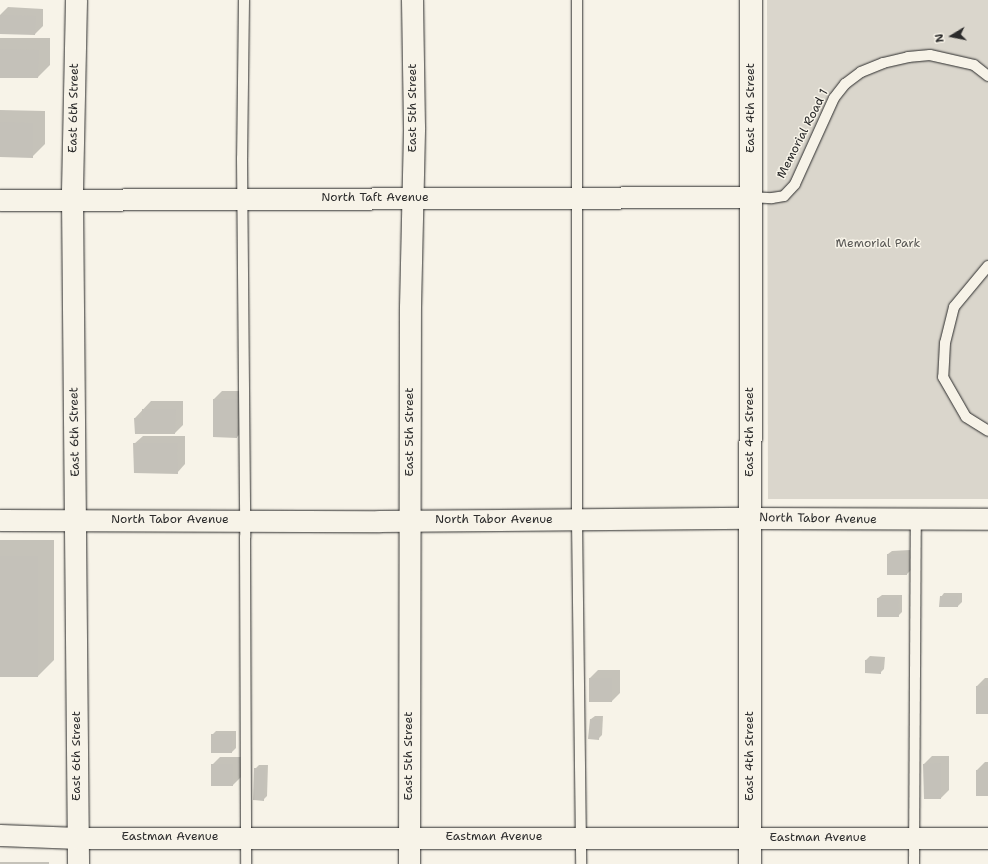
<!DOCTYPE html>
<style>
body{margin:0}
#map{position:relative;width:988px;height:864px;overflow:hidden;background:#f7f3e8;font-family:"Shantell Sans",sans-serif}
div>[style]{position:absolute}
[style*='--x']{left:calc(var(--x)*1px);top:calc(var(--y)*1px);width:calc(var(--w)*1px);rotate:calc(var(--a)*1deg)}
.green>*{inset:0;background:#dad6cc}
.shadow>*{inset:0;background:#0003}
.building>*{inset:0;background:#c4c1b9}
.roads{filter:drop-shadow(0 0 1px #2b2b2b) drop-shadow(0 0 1px #2b2b2b)}
.service>*{height:10px;margin:-5px;padding:0 5px;transform-origin:5px;border-radius:5px;background:#f7f3e8}
.minor>*{height:21px;margin:-10.5px;padding:0 10.5px;transform-origin:10.5px;border-radius:10.5px;background:#f7f3e8}
.secondary>*{height:22px;margin:-11px;padding:0 11px;transform-origin:11px;border-radius:11px;background:#f7f3e8}
span{translate:-50% -50%;white-space:nowrap;text-align:center;line-height:1.15;-webkit-text-stroke:3px #f7f3e8;paint-order:stroke}
.street-label{font-size:12px;color:#2b2b2b}
.park-label{font-size:12px;color:#575653}
.north{position:absolute;left:932px;top:16px;width:40px;height:40px;-webkit-text-stroke:3px #f7f3e8;paint-order:stroke;rotate:260deg;font-size:11px;font-weight:700;line-height:16px;text-align:center;color:#2b2b2b}
.north::after{content:'';display:block;margin:auto;width:14px;height:18px;background:#2b2b2b;clip-path:polygon(50% 0,100% 100%,50% 72%,0 100%)}
</style>
<div id="map">
<div class="green">
<div style="clip-path:polygon(767px 0,988px 0,988px 499px,768px 499px)"></div>
</div>
<div class="shadow">
<div style="clip-path:polygon(8px 7px,43px 9px,43px 26px,35px 34px,0 33px,0 15px)"></div>
<div style="clip-path:polygon(0 38px,50px 38px,50px 65px,38px 77px,0 77px)"></div>
<div style="clip-path:polygon(0 110px,45px 111px,45px 144px,32px 157px,0 156px)"></div>
<div style="clip-path:polygon(222px 391px,245px 391px,245px 429px,237px 437px,214px 399px)"></div>
<div style="clip-path:polygon(151px 401px,183px 401px,183px 425px,175px 433px,135px 418px)"></div>
<div style="clip-path:polygon(143px 436px,185px 436px,185px 464px,177px 473px,134px 444px)"></div>
<div style="clip-path:polygon(0 540px,54px 540px,54px 660px,38px 676px,0 676px)"></div>
<div style="clip-path:polygon(910px 550px,911px 570px,907px 574px,888px 554px,892px 551px)"></div>
<div style="clip-path:polygon(944px 593px,962px 593px,962px 602px,958px 606px,941px 597px)"></div>
<div style="clip-path:polygon(882px 595px,902px 595px,902px 612px,898px 616px,878px 598px)"></div>
<div style="clip-path:polygon(870px 656px,885px 657px,884px 669px,880px 673px,866px 660px)"></div>
<div style="clip-path:polygon(598px 670px,620px 670px,620px 693px,612px 701px,590px 678px)"></div>
<div style="clip-path:polygon(985px 678px,988px 678px,988px 713px,977px 686px)"></div>
<div style="clip-path:polygon(595px 716px,603px 716px,602px 735px,598px 739px,591px 719px)"></div>
<div style="clip-path:polygon(216px 731px,236px 731px,236px 748px,232px 752px,212px 735px)"></div>
<div style="clip-path:polygon(932px 756px,949px 756px,949px 790px,941px 798px,925px 798px,924px 764px)"></div>
<div style="clip-path:polygon(220px 757px,241px 757px,241px 777px,233px 785px,212px 785px,212px 765px)"></div>
<div style="clip-path:polygon(985px 762px,988px 762px,988px 795px,977px 795px,977px 770px)"></div>
<div style="clip-path:polygon(259px 765px,268px 765px,267px 796px,263px 800px,255px 769px)"></div>
<div style="clip-path:polygon(0 862px,49px 862px,49px 864px,0 864px)"></div>
</div>
<div class="building">
<div style="clip-path:polygon(0 15px,36px 16px,35px 35px,0 34px)"></div>
<div style="clip-path:polygon(0 49px,39px 50px,38px 78px,0 78px)"></div>
<div style="clip-path:polygon(0 122px,33px 123px,33px 158px,0 157px)"></div>
<div style="clip-path:polygon(213px 399px,238px 399px,237px 438px,213px 437px)"></div>
<div style="clip-path:polygon(142px 409px,176px 409px,175px 434px,135px 434px,134px 418px,142px 418px)"></div>
<div style="clip-path:polygon(133px 443px,177px 443px,178px 474px,134px 473px)"></div>
<div style="clip-path:polygon(887px 554px,907px 554px,907px 575px,887px 575px)"></div>
<div style="clip-path:polygon(0 556px,38px 556px,38px 677px,0 677px)"></div>
<div style="clip-path:polygon(940px 596px,958px 596px,958px 607px,939px 607px)"></div>
<div style="clip-path:polygon(877px 598px,898px 598px,899px 617px,877px 617px)"></div>
<div style="clip-path:polygon(865px 660px,881px 660px,881px 674px,865px 673px)"></div>
<div style="clip-path:polygon(589px 678px,612px 678px,612px 702px,589px 702px)"></div>
<div style="clip-path:polygon(976px 686px,988px 686px,988px 714px,976px 714px)"></div>
<div style="clip-path:polygon(590px 719px,600px 720px,599px 740px,588px 739px)"></div>
<div style="clip-path:polygon(211px 734px,232px 734px,232px 753px,211px 753px)"></div>
<div style="clip-path:polygon(941px 763px,941px 799px,924px 799px,923px 764px)"></div>
<div style="clip-path:polygon(211px 764px,233px 764px,233px 786px,211px 786px)"></div>
<div style="clip-path:polygon(254px 768px,265px 768px,264px 801px,253px 800px)"></div>
<div style="clip-path:polygon(976px 770px,988px 770px,988px 796px,976px 796px)"></div>
</div>
<div class="roads">
<div class="service">
<div style="--x:244;--y:0;--w:158;--a:90.7"></div>
<div style="--x:242;--y:158;--w:379;--a:89.5"></div>
<div style="--x:245;--y:537;--w:327;--a:89.8"></div>
<div style="--x:577;--y:0;--w:520;--a:90"></div>
<div style="--x:577;--y:520;--w:344;--a:89.3"></div>
<div style="--x:750;--y:197;--w:22;--a:3"></div>
<div style="--x:772;--y:198;--w:12;--a:-9"></div>
<div style="--x:784;--y:196;--w:16;--a:-47"></div>
<div style="--x:795;--y:184;--w:94;--a:-65.6"></div>
<div style="--x:834;--y:98;--w:18;--a:-52"></div>
<div style="--x:845;--y:84;--w:20;--a:-37"></div>
<div style="--x:861;--y:72;--w:24;--a:-22"></div>
<div style="--x:883;--y:63;--w:26;--a:-13"></div>
<div style="--x:908;--y:57;--w:22;--a:-5"></div>
<div style="--x:930;--y:55;--w:45;--a:12.8"></div>
<div style="--x:974;--y:65;--w:18;--a:38"></div>
<div style="--x:988;--y:266;--w:53;--a:129.7"></div>
<div style="--x:954;--y:307;--w:37;--a:104"></div>
<div style="--x:945;--y:343;--w:34;--a:93"></div>
<div style="--x:943;--y:377;--w:46;--a:60.1"></div>
<div style="--x:966;--y:417;--w:26;--a:32"></div>
<div style="--x:914;--y:864;--w:344;--a:-89.7"></div>
</div>
<div class="minor">
<div style="--x:76;--y:0;--w:198;--a:91.2"></div>
<div style="--x:72;--y:198;--w:666;--a:89.48"></div>
<div style="--x:0;--y:200;--w:750;--a:-0.23"></div>
<div style="--x:0;--y:520;--w:379;--a:0.2"></div>
<div style="--x:379;--y:521;--w:371;--a:-0.5"></div>
<div style="--x:750;--y:518;--w:238;--a:0.2"></div>
<div style="--x:0;--y:835;--w:78;--a:2.2"></div>
<div style="--x:78;--y:838;--w:910;--a:0"></div>
<div style="--x:409;--y:864;--w:557;--a:-89.9"></div>
<div style="--x:410;--y:307;--w:180;--a:-88.7"></div>
<div style="--x:414;--y:127;--w:127;--a:-90.9"></div>
</div>
<div class="secondary">
<div style="--x:750;--y:864;--w:864;--a:-89.93"></div>
</div>
</div>
<div class="street-label">
<span style="left:74px;top:108px;rotate:-89deg">East 6th Street</span>
<span style="left:413px;top:108px;rotate:-90deg">East 5th Street</span>
<span style="left:751px;top:108px;rotate:-90deg">East 4th Street</span>
<span style="left:803px;top:134px;rotate:-63deg">Memorial Road 1</span>
<span style="left:375px;top:198px">North Taft Avenue</span>
<span style="left:75px;top:432px;rotate:-91deg">East 6th Street</span>
<span style="left:410px;top:432px;rotate:-90deg">East 5th Street</span>
<span style="left:750px;top:432px;rotate:-90deg">East 4th Street</span>
<span style="left:818px;top:519px;rotate:1deg">North Tabor Avenue</span>
<span style="left:170px;top:520px">North Tabor Avenue</span>
<span style="left:494px;top:520px">North Tabor Avenue</span>
<span style="left:77px;top:756px;rotate:-90deg">East 6th Street</span>
<span style="left:409px;top:756px;rotate:-90deg">East 5th Street</span>
<span style="left:750px;top:756px;rotate:-90deg">East 4th Street</span>
<span style="left:170px;top:837px">Eastman Avenue</span>
<span style="left:494px;top:837px">Eastman Avenue</span>
<span style="left:818px;top:838px">Eastman Avenue</span>
</div>
<div class="park-label">
<span style="left:878px;top:244px">Memorial Park</span>
</div>
<div class="north">N</div>
</div>
